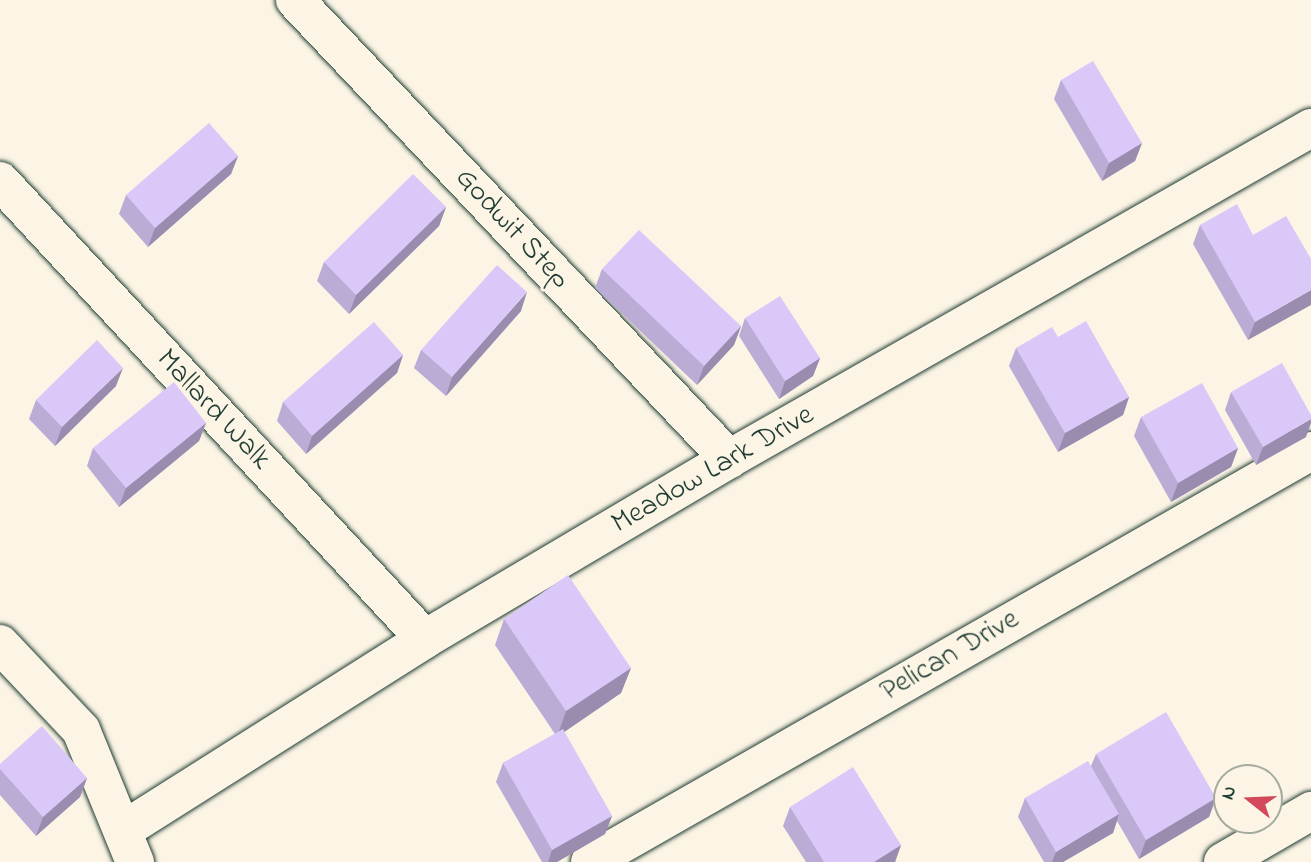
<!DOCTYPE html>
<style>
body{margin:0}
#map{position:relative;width:1311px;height:862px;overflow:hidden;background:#fcf5e5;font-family:"Indie Flower",sans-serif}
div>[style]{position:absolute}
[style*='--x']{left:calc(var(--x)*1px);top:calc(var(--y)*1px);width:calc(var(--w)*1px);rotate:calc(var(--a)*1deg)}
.roads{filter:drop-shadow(0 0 2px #1f3d34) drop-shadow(0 0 2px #1f3d34)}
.street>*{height:38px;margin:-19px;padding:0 19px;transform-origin:19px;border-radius:19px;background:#fcf5e5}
.wall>*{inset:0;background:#bbacd6}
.shaded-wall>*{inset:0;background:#998cae}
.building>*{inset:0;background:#dac8f9}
span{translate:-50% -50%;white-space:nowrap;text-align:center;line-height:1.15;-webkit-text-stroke:6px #fcf5e5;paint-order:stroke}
.street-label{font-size:30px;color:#1f3d34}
.north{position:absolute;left:1213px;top:764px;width:70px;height:70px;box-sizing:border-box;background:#fcf5e5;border:2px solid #a4ab9e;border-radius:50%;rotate:288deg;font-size:19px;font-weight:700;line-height:28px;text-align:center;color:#1f3d34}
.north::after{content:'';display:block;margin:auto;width:24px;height:32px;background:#d1495b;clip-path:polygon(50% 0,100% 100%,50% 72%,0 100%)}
</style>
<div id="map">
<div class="roads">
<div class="street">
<div style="--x:295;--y:0;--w:632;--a:46.6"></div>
<div style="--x:0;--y:181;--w:625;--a:47.14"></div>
<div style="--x:0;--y:644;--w:118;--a:46.7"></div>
<div style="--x:81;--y:730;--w:143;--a:67.8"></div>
<div style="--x:125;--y:829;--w:355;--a:-32.3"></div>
<div style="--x:425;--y:639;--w:353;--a:-30.6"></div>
<div style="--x:729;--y:459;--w:670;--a:-29.63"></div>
<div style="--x:590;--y:862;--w:830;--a:-29.68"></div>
<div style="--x:1223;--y:862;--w:102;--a:-30.1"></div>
</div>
</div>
<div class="wall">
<div style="clip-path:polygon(1061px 80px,1142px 143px,1135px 161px,1102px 181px,1054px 99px)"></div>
<div style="clip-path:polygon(238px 156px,231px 174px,148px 247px,119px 214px,126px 195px)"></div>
<div style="clip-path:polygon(446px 207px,439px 226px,349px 314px,317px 281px,324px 262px)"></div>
<div style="clip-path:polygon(1200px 225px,1311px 259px,1248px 340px,1193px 244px)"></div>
<div style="clip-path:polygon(602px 269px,741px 326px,734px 345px,697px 385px,595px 288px)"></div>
<div style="clip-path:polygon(521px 311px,446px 396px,414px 368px,421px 350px)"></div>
<div style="clip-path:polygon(745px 318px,820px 358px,813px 376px,779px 399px,739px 336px)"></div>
<div style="clip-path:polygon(1058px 337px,1129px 397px,1123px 415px,1058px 452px,1009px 366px,1016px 348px)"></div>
<div style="clip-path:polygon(403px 355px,397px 373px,306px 454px,277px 421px,283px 402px)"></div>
<div style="clip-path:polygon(116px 386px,55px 446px,29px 419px,36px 400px)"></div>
<div style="clip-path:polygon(1231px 392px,1306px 437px,1256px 465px,1225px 410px)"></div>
<div style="clip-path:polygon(1141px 417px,1238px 448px,1231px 467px,1171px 502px,1134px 436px)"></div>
<div style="clip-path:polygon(206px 423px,199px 441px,119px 507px,87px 466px,93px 448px)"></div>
<div style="clip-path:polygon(504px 619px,631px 668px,621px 693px,564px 732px,612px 816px,605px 834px,557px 862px,542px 862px,496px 782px,503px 763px,555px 734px,495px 645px)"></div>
<div style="clip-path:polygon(1096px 754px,1216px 798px,1209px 817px,1139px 859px,1117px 821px,1113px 833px,1063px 862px,1044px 862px,1018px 817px,1025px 798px,1091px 766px)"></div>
<div style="clip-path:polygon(0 764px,87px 778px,80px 797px,36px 836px,0 795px)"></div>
<div style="clip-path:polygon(790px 807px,901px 845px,895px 862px,806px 862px,783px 826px)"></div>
</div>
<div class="shaded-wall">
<div style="clip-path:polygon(1142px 143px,1135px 161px,1102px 181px,1109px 163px)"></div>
<div style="clip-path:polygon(238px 156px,231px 174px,148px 247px,155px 228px)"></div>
<div style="clip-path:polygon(446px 207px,439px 226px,349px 314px,356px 295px)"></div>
<div style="clip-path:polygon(1311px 290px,1311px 305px,1248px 340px,1255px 322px)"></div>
<div style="clip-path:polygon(527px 292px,521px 311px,446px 396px,452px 377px)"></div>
<div style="clip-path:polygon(741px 326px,734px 345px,697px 385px,704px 366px)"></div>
<div style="clip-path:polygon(403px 355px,397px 373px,306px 454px,312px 436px)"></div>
<div style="clip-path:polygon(820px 358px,813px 376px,779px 399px,785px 381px)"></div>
<div style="clip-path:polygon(123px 368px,116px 386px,55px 446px,62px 427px)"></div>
<div style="clip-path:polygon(1129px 397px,1123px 415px,1058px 452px,1065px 433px)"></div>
<div style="clip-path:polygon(1311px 419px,1311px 423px,1306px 437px,1256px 465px,1263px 447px)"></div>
<div style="clip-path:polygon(206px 423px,199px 441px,119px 507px,126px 488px)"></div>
<div style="clip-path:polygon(1238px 448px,1231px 467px,1171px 502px,1178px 483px)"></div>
<div style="clip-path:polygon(631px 668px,621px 693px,557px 737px,566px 711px)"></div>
<div style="clip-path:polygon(87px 778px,80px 797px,36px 836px,43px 817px)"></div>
<div style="clip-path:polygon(1216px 798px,1209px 817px,1139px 859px,1146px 840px)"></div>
<div style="clip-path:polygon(1119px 814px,1113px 833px,1063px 862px,1052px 862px,1056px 852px)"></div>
<div style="clip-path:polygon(612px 816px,605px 834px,557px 862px,548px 862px,552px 850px)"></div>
<div style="clip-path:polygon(901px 845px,895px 862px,874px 862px)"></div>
</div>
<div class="building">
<div style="clip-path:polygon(1093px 61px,1142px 143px,1109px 163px,1061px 80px)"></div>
<div style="clip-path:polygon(209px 123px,238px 156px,155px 228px,126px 195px)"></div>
<div style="clip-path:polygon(413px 174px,446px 207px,356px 295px,324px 262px)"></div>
<div style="clip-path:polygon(1237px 204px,1253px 235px,1286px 216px,1311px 259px,1311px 290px,1255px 322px,1200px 225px)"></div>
<div style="clip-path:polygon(639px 230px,741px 326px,704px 366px,602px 269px)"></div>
<div style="clip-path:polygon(497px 265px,527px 292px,452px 377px,421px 350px)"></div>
<div style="clip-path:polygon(780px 296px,820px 358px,785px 381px,745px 318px)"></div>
<div style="clip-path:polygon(1086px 321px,1129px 397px,1065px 433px,1016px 348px,1052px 327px,1058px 337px)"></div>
<div style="clip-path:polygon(374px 322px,403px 355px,312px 436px,283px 402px)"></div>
<div style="clip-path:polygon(97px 340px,123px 368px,62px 427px,36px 400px)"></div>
<div style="clip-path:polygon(1282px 363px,1311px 415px,1311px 419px,1263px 447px,1231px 392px)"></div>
<div style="clip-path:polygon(174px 382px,206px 423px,126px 488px,93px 448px)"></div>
<div style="clip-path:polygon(1202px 383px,1238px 448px,1178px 483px,1141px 417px)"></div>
<div style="clip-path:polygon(568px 575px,631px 668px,566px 711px,504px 619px)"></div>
<div style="clip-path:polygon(1166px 712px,1216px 798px,1146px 840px,1096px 754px)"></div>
<div style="clip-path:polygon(42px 726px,87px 778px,43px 817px,0 769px,0 764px)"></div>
<div style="clip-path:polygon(563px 729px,612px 816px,552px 850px,503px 763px)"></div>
<div style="clip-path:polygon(1088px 761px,1119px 814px,1056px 852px,1025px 798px)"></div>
<div style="clip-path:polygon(853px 767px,901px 845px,874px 862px,824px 862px,790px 807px)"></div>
</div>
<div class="street-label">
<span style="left:512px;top:229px;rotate:47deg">Godwit Step</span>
<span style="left:213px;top:410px;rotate:47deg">Mallard Walk</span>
<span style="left:713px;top:470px;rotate:-30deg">Meadow Lark Drive</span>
<span style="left:950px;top:656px;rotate:-30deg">Pelican Drive</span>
</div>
<div class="north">N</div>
</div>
